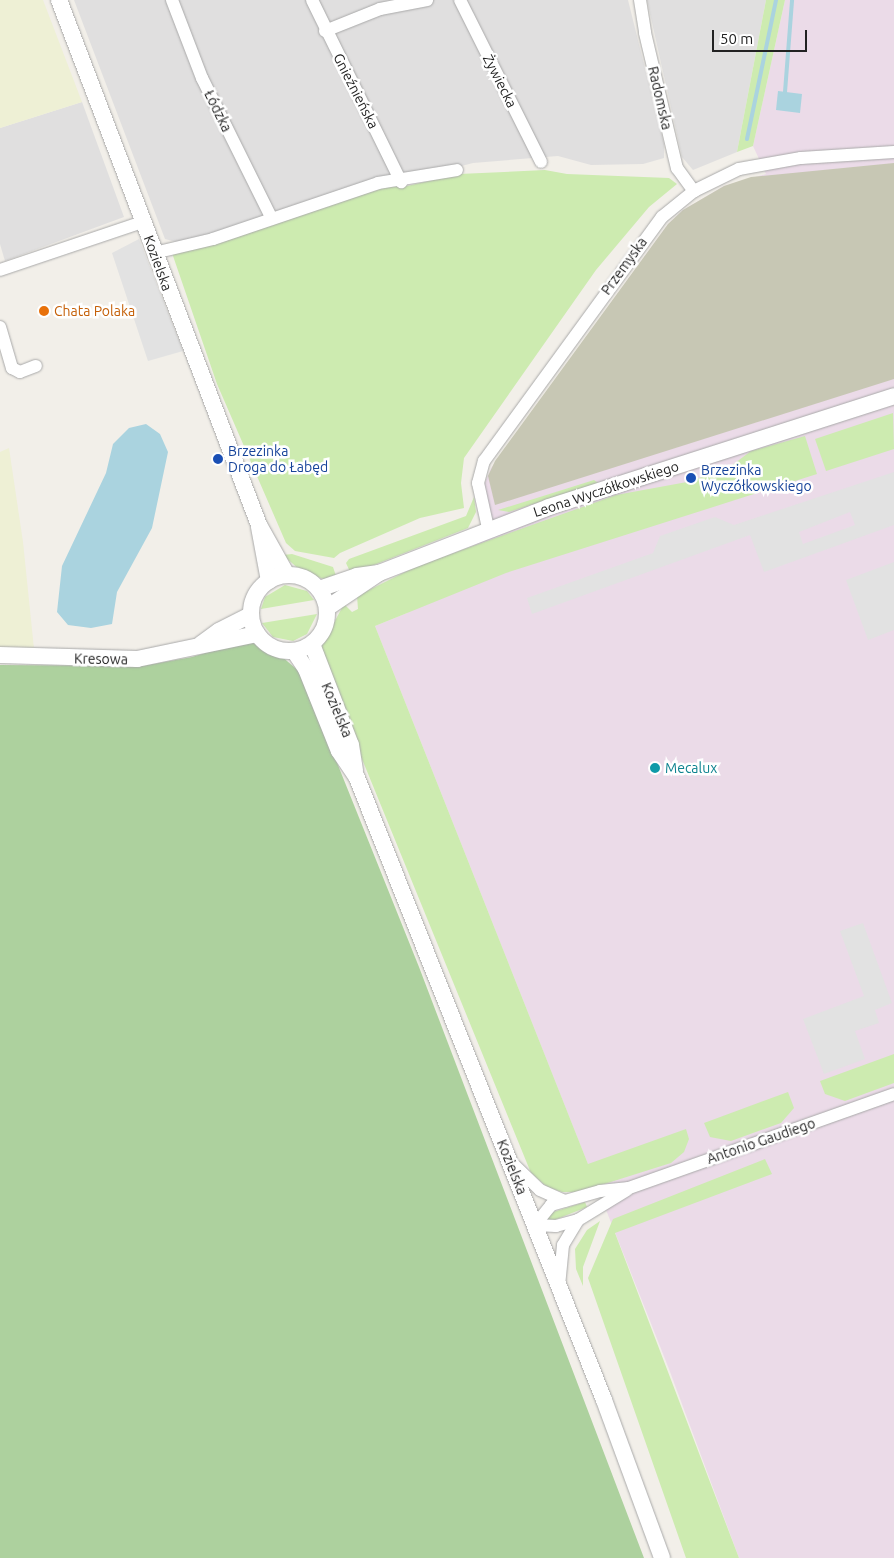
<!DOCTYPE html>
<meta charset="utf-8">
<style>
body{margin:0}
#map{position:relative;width:894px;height:1558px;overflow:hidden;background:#f2efe9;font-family:Ubuntu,sans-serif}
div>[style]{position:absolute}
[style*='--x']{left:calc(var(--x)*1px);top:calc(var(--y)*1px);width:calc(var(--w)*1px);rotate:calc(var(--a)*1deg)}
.residential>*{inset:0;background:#e0dfdf}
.industrial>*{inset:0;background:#ebdbe8}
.construction>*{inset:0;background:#c7c7b4}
.farmland>*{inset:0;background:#eef0d5}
.grass>*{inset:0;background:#cdebb0}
.forest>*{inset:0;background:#add19e}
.parking>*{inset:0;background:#e2e2e2}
.water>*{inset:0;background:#aad3df}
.stream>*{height:4px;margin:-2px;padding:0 2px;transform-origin:2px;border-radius:2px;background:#aad3df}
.roads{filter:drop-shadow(0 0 1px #a9a9a9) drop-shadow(0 0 1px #a9a9a9)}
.minor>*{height:12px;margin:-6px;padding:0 6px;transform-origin:6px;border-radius:6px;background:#fff}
.tertiary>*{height:16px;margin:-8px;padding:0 8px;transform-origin:8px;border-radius:8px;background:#fff}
.tertiary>.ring{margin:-8px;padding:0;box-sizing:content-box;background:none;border:16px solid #fff;border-radius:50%}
.dots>*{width:14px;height:14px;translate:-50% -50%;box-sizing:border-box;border:2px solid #fff;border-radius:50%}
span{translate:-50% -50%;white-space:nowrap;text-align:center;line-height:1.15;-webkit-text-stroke:5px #fff;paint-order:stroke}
.street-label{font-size:14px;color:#222}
.food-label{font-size:14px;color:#c56008}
.left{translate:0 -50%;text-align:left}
.transit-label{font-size:14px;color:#164399}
.culture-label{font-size:14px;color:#0d838f}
.scale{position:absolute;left:712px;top:30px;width:95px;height:22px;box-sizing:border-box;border:2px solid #222;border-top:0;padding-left:6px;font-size:15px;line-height:18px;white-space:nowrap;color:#222;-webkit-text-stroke:4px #fff;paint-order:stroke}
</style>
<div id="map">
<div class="residential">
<div style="clip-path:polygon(74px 0,628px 0,664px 144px,664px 158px,643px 164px,591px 165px,558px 156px,473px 163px,269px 216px,180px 243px,165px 239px)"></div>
<div style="clip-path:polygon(647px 0,766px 0,737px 152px,693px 170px,682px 157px)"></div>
<div style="clip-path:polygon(82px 102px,124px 217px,5px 261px,0 244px,0 128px)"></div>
</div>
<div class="industrial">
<div style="clip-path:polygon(785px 0,894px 0,894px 1558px,739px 1558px,669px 1369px,375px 626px,407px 613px,492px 527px,483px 487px,491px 468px,668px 224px,683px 210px,724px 186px,766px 174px,753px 146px)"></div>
</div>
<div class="construction">
<div style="clip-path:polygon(894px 163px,894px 379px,495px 505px,488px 476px,495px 461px,668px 224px,683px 210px,724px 186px,751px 177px)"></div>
</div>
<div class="farmland">
<div style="clip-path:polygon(0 0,43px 0,82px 102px,0 128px)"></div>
<div style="clip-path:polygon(9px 448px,23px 542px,34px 649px,0 648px,0 452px)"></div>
</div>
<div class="grass">
<div style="clip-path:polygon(766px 0,785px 0,753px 146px,737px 152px)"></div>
<div style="clip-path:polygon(545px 170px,567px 174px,669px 178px,677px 184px,649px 207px,596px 270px,464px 458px,461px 483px,464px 508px,420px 518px,340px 553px,334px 558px,295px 551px,286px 543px,217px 384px,172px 253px,387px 187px,407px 186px,459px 174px)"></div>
<div style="clip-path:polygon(893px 413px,894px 449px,826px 471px,815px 439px)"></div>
<div style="clip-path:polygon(805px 436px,817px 474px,506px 573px,375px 626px,588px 1164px,686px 1129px,689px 1139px,684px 1152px,671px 1163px,579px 1192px,562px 1192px,547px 1187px,531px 1173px,322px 661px,322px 645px,344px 604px,352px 612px,358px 609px,357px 596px,417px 566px,616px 495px,687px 482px,727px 469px,751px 451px)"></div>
<div style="clip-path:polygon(594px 480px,598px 483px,509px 512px,498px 510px)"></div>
<div style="clip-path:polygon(474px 497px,476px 512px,468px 528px,351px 574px,346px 563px,349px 559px,466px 516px)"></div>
<div style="clip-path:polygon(292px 554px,333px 567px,337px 579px,324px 579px,302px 572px,283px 555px)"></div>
<div style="clip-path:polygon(285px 585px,307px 591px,314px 600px,261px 609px,265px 597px)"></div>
<div style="clip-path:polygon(317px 614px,307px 634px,293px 641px,273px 637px,262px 623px)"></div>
<div style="clip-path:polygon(894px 1054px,894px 1083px,845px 1101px,825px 1094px,820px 1081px)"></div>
<div style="clip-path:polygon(788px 1092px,794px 1108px,781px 1123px,731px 1141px,710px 1137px,704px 1123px)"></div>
<div style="clip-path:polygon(765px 1159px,772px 1174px,615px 1233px,739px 1558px,686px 1558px,588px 1278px,613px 1219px)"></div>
<div style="clip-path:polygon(585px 1202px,587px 1207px,552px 1221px,544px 1220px,550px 1213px)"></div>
<div style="clip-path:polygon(600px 1221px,583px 1267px,583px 1286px,576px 1269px,575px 1249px,587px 1230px)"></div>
</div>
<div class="forest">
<div style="clip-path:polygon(238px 643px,253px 643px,280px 655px,301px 673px,419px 967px,644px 1558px,0 1558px,0 665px,142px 666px,192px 657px)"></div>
</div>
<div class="parking">
<div style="clip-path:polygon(139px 239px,183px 351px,148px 361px,112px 253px)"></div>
<div style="clip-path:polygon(evenodd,894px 472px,894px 525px,764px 572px,750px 535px,532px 614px,527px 598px,653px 553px,660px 536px,715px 517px,734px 525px,894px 472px,850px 512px,855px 525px,803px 544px,799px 532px,850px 512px)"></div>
<div style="clip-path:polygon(894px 562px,894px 630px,868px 640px,846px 580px)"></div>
<div style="clip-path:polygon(863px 923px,892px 1003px,875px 1010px,879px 1023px,855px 1031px,865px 1059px,824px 1074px,803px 1019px,864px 996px,840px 931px)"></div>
</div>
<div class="water">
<div style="clip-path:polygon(778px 91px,802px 94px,800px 113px,776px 110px)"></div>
<div style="clip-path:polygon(146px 424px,160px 434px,168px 452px,152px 528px,117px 592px,112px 624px,91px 628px,68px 625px,57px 612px,62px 566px,106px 473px,113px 444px,129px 428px)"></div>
</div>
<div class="stream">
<div style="--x:785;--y:92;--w:92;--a:-85.6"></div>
<div style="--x:747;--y:139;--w:142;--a:-78.2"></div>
</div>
<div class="roads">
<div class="minor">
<div style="--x:172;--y:0;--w:84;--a:69"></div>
<div style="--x:202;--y:78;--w:157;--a:63.6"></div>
<div style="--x:312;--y:0;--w:203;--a:63.9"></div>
<div style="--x:460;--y:0;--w:181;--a:63.4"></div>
<div style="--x:640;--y:0;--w:33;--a:81"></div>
<div style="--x:645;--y:33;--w:139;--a:76.7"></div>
<div style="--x:677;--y:168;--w:29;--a:54"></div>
<div style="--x:325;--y:31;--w:59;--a:-21.8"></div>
<div style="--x:380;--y:9;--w:48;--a:-10.8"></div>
<div style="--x:154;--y:253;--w:61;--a:-13.3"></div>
<div style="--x:213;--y:239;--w:174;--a:-18.7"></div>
<div style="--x:378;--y:183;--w:80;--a:-9.3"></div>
<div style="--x:0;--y:270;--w:151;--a:-18.6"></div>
<div style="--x:0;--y:327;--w:43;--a:73.7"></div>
<div style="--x:12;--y:368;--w:9;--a:27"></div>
<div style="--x:20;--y:372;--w:17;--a:-21"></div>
<div style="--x:488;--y:528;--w:46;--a:-102.5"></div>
<div style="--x:478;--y:483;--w:23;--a:-75"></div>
<div style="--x:484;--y:461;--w:302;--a:-53.9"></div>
<div style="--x:662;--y:217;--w:41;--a:-39.1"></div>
<div style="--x:694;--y:191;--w:50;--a:-26.1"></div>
<div style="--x:739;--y:169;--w:63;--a:-10.1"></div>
<div style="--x:801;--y:158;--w:93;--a:-3.7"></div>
<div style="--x:511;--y:1162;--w:40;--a:44"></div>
<div style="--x:540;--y:1190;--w:27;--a:24"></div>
<div style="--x:578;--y:1220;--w:23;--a:165"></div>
<div style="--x:556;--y:1226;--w:21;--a:-177"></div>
<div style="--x:535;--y:1225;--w:26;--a:-51"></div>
<div style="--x:551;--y:1205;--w:51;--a:-15.9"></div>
<div style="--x:600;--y:1191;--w:29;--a:-6"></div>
<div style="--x:629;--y:1188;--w:281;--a:-19.5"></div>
<div style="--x:559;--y:1286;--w:41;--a:-84.4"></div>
<div style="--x:563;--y:1245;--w:29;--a:-59"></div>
<div style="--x:578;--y:1220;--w:57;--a:-31.5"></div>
</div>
<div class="tertiary">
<div style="--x:59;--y:0;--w:562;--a:69.15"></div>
<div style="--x:259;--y:525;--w:57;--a:60.8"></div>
<div style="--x:259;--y:527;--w:55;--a:79.5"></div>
<div class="ring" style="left:251px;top:575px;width:60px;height:60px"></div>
<div style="--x:319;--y:589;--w:40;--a:-18.9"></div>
<div style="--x:357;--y:576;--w:22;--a:-8"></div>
<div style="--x:379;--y:573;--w:182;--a:-21.2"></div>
<div style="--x:549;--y:507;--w:362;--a:-17.8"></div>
<div style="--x:327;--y:608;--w:63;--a:-33.9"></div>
<div style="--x:201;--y:644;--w:22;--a:-36"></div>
<div style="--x:219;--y:631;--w:36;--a:-27"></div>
<div style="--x:312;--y:644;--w:108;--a:68.9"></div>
<div style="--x:351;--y:745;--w:26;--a:81"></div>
<div style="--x:294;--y:651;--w:22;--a:56"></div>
<div style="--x:306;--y:669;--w:88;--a:68.1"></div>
<div style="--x:339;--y:751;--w:32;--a:56"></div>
<div style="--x:357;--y:778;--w:669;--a:68.34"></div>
<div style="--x:604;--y:1400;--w:168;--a:69.8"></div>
<div style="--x:0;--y:655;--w:137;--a:1.7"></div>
<div style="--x:137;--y:659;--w:123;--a:-11.8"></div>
</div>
</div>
<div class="dots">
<div style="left:44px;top:311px;background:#e8710a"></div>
<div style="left:218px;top:459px;background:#1a4fb4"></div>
<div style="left:691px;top:478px;background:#1a4fb4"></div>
<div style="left:655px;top:768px;background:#0f9aa8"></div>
</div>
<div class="street-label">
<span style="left:500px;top:81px;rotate:63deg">Żywiecka</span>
<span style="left:356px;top:91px;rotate:63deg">Gnieźnieńska</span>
<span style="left:660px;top:98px;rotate:77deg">Radomska</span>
<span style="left:218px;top:111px;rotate:64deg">Łódzka</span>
<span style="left:158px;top:263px;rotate:70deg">Kozielska</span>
<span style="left:624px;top:266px;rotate:-54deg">Przemyska</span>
<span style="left:606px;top:489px;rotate:-18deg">Leona Wyczółkowskiego</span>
<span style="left:101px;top:659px;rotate:1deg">Kresowa</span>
<span style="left:337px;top:710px;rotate:67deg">Kozielska</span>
<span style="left:761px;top:1141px;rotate:-19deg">Antonio Gaudiego</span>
<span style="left:512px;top:1167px;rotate:68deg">Kozielska</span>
</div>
<div class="food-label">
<span class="left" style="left:54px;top:311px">Chata Polaka</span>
</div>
<div class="transit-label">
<span class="left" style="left:228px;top:459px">Brzezinka<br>Droga do Łabęd</span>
<span class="left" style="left:701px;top:478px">Brzezinka<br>Wyczółkowskiego</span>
</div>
<div class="culture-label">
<span class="left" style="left:665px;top:768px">Mecalux</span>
</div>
<div class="scale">50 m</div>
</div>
